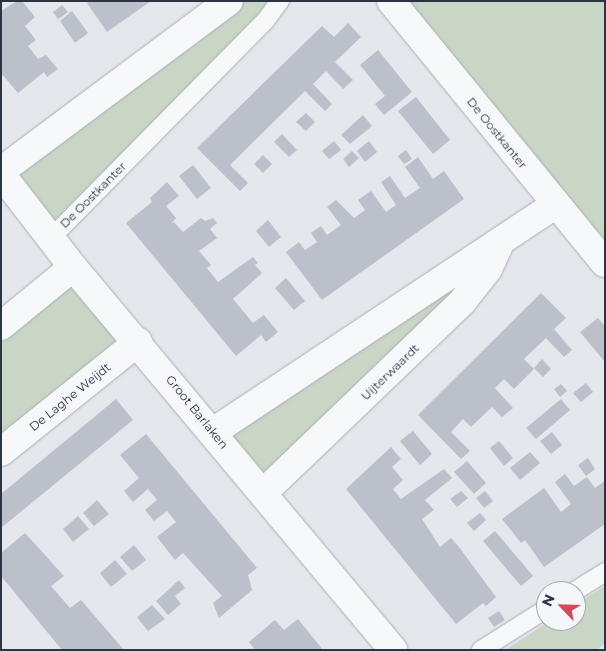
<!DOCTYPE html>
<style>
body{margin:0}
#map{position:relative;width:606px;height:651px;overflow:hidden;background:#e4e7ec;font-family:Montserrat,sans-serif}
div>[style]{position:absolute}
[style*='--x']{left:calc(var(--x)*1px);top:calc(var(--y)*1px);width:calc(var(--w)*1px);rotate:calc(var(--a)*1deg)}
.green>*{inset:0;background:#c9d6c5}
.building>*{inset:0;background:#bbc0ca}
.roads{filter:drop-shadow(0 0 1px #a9aeb7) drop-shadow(0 0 1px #a9aeb7)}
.service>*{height:18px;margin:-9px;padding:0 9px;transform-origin:9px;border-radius:9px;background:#f7f8fa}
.minor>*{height:28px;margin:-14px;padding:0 14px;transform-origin:14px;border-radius:14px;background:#f7f8fa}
span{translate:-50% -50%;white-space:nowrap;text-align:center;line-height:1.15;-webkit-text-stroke:4px #f4f6f9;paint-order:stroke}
.street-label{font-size:12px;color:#2b3445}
.frame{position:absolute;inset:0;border:2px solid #2b3445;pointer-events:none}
.north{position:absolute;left:536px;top:581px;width:50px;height:50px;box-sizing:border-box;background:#f4f6f9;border:1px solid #a4a8b1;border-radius:50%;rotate:294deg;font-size:14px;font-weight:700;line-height:20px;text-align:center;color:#2b3445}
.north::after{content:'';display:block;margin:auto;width:18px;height:22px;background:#d1495b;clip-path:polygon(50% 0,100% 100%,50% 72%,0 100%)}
</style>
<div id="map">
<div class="green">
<div style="clip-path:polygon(242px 1px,271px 1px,261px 15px,55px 222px,15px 173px)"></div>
<div style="clip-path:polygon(409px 1px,605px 1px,605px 242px,444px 48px)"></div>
<div style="clip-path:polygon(481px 261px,275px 489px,226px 429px)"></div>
<div style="clip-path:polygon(73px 285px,119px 341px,1px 437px,1px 343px)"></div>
<div style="clip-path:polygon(605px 586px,605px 643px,597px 650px,505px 650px,550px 621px,576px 621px,576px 604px)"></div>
</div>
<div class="building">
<div style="clip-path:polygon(17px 1px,22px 1px,35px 17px,25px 26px,36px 40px,28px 46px,38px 59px,46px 55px,58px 69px,47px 77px,44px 72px,18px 93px,1px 73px,1px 11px)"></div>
<div style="clip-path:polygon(90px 1px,151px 1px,107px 32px,87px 3px)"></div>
<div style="clip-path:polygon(62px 5px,68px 12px,58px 19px,53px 12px)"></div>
<div style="clip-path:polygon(72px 11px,88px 33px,75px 43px,60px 21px)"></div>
<div style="clip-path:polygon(348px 23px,361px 37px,335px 62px,353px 80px,343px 89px,326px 71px,313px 84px,332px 104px,325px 111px,305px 91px,230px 165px,248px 183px,240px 191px,197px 148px,322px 26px,334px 37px)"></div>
<div style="clip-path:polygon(378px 50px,412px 92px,384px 115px,375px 104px,385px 96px,360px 65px)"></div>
<div style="clip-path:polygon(416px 97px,450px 140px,433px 154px,398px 111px)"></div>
<div style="clip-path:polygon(306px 113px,315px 122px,306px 131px,296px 122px)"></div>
<div style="clip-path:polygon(363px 115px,372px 126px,350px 144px,341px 135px)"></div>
<div style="clip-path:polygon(282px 134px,297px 150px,289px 157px,274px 142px)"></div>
<div style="clip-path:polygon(334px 141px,341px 150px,329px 159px,322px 151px)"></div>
<div style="clip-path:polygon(369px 141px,377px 152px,365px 162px,357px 151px)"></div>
<div style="clip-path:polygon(406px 150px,412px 159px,404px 164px,398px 156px)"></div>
<div style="clip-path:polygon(352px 151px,359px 158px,349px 167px,343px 159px)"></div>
<div style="clip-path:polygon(263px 155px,272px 164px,263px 173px,254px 164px)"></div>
<div style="clip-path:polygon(418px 157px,433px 179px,444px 171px,464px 199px,322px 300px,286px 252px,299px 242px,305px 250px,317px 242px,311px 233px,321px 226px,327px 235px,341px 225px,327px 207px,336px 200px,354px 218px,365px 210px,358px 200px,371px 191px,386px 212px,396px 205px,381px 182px,390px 176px,405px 198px,420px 188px,405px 167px)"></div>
<div style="clip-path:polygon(193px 165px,211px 188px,197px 199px,179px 176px)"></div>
<div style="clip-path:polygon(167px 182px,179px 196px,166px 206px,176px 218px,171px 224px,174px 222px,183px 232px,201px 218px,205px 221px,213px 218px,217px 223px,210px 229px,217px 238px,199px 251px,211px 265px,207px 268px,218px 282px,253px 257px,258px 263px,255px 265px,262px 273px,233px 299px,253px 323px,264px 315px,278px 332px,266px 342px,261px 335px,236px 356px,126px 223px,152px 202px,150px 198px)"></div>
<div style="clip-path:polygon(268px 220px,281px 237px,269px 247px,256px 231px)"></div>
<div style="clip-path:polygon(286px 278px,305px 301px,294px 310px,275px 288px)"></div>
<div style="clip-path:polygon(541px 293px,566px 318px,554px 329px,572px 350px,564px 357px,546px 338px,524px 359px,534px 369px,514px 389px,504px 379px,495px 388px,513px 408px,502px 417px,492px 407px,471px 427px,463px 419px,451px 432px,470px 451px,461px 459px,418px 415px)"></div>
<div style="clip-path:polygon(598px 318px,605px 326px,605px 362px,580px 332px)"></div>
<div style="clip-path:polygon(542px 359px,551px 369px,543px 377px,534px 368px)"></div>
<div style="clip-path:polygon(586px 383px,593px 392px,581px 402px,573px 393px)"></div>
<div style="clip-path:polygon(561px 384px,567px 391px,560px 397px,554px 389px)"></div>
<div style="clip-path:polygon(116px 399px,133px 420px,1px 528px,1px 494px)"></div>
<div style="clip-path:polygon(561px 399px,570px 410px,536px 439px,526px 428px)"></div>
<div style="clip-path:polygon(413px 431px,432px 454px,420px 465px,400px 441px)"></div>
<div style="clip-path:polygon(552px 432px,562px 445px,551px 454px,540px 441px)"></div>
<div style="clip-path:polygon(146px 434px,257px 568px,248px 575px,252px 590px,219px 618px,213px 603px,222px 596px,183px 553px,175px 560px,157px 537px,176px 522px,167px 511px,154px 521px,145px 510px,157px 500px,148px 489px,133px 502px,124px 491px,139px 478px,120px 455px)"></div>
<div style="clip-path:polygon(499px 441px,513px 458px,504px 466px,490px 448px)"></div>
<div style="clip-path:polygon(391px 447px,401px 459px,392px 467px,403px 480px,393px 489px,401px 499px,444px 469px,452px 478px,425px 500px,434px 510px,422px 519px,440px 547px,451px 538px,459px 547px,496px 597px,486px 606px,483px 603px,456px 624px,346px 489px)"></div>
<div style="clip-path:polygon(530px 452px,540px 463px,520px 480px,510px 468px)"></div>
<div style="clip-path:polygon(588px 458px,595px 469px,586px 476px,578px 465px)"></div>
<div style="clip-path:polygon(467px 461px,486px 483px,474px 494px,454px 472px)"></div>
<div style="clip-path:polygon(565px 474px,574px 486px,587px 477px,595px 488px,605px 481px,605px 524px,544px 567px,525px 540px,521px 543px,502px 519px,544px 488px,561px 512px,571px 504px,555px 482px)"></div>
<div style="clip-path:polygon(461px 491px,468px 498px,457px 507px,450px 499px)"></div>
<div style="clip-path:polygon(485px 491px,493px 501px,484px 508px,476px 498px)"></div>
<div style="clip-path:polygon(97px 500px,109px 514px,94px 526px,83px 513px)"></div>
<div style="clip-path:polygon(480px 513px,486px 520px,474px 531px,467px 523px)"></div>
<div style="clip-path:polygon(78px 516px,89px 529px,73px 542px,63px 529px)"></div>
<div style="clip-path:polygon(495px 531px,533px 576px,521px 586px,483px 541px)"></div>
<div style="clip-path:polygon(25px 533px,64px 576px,51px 586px,70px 608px,81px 600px,124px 650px,62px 650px,1px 576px,1px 553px)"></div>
<div style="clip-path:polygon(134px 545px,146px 560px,132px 571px,120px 557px)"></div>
<div style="clip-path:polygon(115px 560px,127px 574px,111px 587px,100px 573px)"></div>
<div style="clip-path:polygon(179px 580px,185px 588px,175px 596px,181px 604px,168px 615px,156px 601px)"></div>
<div style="clip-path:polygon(152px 605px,165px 619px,148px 631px,137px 617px)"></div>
<div style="clip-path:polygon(499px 611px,505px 620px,494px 627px,488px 618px)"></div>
<div style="clip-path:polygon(298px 619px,323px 650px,255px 650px,249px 642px,275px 620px,284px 630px)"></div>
</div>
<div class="roads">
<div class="service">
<div style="--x:51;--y:238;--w:306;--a:-45.4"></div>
<div style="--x:266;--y:20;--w:24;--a:-54"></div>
<div style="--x:575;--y:591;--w:36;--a:-32"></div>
<div style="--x:481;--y:650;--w:77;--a:-32.2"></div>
</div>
<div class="minor">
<div style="--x:391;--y:1;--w:338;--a:50.8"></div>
<div style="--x:1;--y:171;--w:284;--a:-36.7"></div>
<div style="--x:1;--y:174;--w:118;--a:52.3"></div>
<div style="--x:73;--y:267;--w:499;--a:50.1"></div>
<div style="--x:1;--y:326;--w:93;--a:-39.3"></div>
<div style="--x:213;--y:432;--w:410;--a:-33.6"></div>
<div style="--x:1;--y:452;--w:176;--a:-38.8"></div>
<div style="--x:263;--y:493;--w:276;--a:-43.8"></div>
<div style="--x:462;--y:302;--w:42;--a:-51.8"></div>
<div style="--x:488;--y:269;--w:31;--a:-65"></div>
</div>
</div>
<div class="street-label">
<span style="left:497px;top:133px;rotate:51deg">De Oostkanter</span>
<span style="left:93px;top:195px;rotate:-45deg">De Oostkanter</span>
<span style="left:390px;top:372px;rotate:-44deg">Uijterwaardt</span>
<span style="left:70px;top:397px;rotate:-39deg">De Laghe Weijdt</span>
<span style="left:197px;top:412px;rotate:51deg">Groot Barlaken</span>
</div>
<div class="frame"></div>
<div class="north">N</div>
</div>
